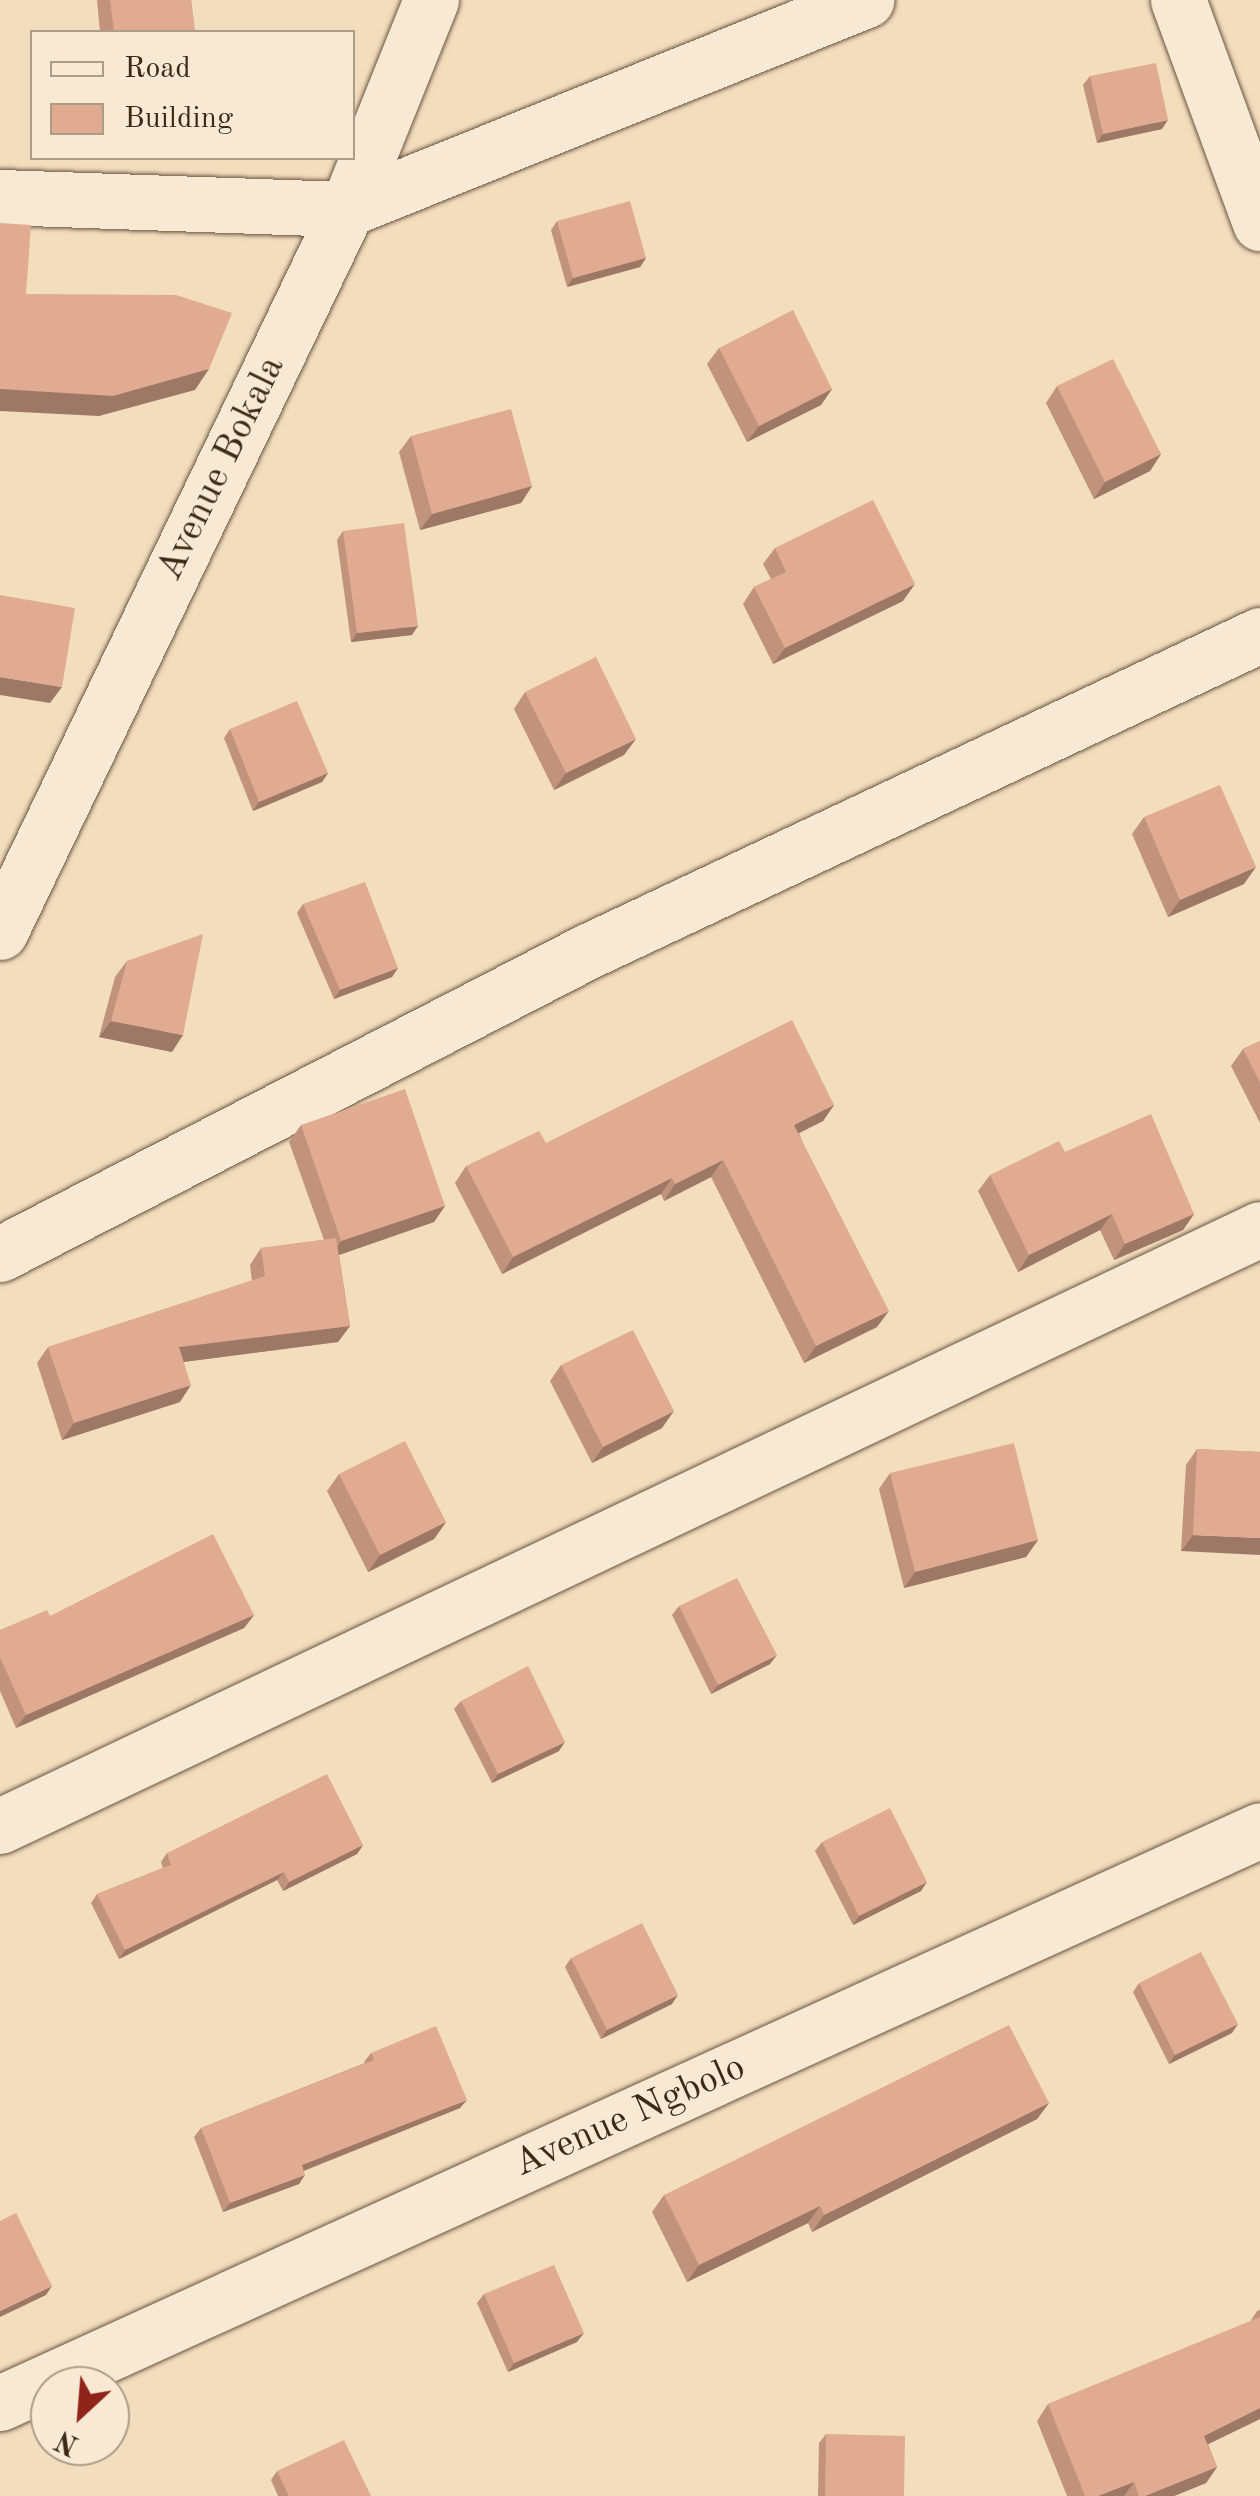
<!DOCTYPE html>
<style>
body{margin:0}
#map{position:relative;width:1260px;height:2496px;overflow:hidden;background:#f2ddbd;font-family:"Old Standard TT",serif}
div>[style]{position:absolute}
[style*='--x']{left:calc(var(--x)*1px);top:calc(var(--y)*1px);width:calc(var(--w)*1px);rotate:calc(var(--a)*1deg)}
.roads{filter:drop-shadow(0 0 2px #6a5640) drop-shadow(0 0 2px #6a5640)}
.street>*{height:55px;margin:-27.5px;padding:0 27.5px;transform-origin:27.5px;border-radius:27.5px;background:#f7e9d4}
.secondary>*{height:55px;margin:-27.5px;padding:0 27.5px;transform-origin:27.5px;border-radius:27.5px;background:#f7e9d4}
.wall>*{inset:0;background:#c1937d}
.shaded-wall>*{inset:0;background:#9d7866}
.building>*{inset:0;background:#e0ab91}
span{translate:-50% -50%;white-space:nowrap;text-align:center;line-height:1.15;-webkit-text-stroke:8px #f7e9d4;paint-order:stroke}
.street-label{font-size:38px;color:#3c2917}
.legend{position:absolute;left:30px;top:30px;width:325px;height:130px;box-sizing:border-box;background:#f7e9d4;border:2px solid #ac9c88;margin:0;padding:12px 18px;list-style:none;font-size:30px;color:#3c2917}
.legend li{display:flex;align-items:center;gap:20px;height:50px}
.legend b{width:50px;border:2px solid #ac9c88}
.north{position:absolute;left:30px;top:2366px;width:100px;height:100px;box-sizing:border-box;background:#f7e9d4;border:2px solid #ac9c88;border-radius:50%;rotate:206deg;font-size:28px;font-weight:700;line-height:40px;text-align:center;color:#3c2917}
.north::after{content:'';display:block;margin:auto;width:35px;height:45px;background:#8f2418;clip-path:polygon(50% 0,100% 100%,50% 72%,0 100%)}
</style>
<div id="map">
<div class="roads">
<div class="street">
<div style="--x:1178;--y:0;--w:238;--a:69.8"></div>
<div style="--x:0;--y:197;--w:347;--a:2"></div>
<div style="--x:347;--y:209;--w:560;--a:-21.93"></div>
<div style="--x:0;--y:1254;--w:659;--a:-27.26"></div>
<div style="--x:586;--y:952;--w:745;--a:-25.19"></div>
<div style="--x:0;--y:1826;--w:1394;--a:-25.35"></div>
<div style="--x:0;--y:2403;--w:1384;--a:-24.45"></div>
</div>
<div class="secondary">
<div style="--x:0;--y:932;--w:802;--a:-64.36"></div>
<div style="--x:347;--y:209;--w:225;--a:-68.1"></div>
</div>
</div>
<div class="wall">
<div style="clip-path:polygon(97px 0,191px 0,195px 32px,100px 32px)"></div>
<div style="clip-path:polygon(1090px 76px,1162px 129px,1097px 143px,1083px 85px)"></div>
<div style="clip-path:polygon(557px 221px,646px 258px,640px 267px,567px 287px,551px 230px)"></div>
<div style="clip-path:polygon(719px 348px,832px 389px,821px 405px,747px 442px,707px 364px)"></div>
<div style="clip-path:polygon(1057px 386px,1161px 454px,1150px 471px,1094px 499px,1046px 403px)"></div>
<div style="clip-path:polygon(411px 436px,532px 486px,521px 503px,420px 530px,399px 452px)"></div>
<div style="clip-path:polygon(343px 531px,412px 635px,351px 642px,337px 540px)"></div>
<div style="clip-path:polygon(775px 548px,903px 601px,773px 664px,743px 604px,754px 587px,771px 579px,763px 564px)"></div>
<div style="clip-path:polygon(525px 692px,624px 755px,554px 790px,514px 709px)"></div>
<div style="clip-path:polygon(230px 729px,328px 773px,322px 782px,253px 811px,224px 738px)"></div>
<div style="clip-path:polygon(1144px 817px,1244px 884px,1168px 917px,1132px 834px)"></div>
<div style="clip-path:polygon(303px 904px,398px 968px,392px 977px,334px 999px,297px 913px)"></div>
<div style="clip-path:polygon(127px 961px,172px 1052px,99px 1037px,115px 977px)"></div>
<div style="clip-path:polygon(1260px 1041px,1260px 1123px,1231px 1066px,1243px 1049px)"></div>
<div style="clip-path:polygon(834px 1105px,823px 1121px,799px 1133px,877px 1327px,804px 1363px,711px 1177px,664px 1201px,661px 1194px,502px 1274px,455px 1183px,466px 1166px,546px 1143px)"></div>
<div style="clip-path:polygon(301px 1125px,445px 1206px,434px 1222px,339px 1255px,350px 1326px,338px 1342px,184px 1362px,180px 1402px,62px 1440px,37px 1363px,48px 1347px,252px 1281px,250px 1265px,261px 1248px,324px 1240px,289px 1142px)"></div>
<div style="clip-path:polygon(1065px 1152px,1194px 1214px,1183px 1230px,1114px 1260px,1100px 1230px,1018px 1272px,978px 1191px,990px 1175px)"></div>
<div style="clip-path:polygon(561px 1365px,662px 1428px,592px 1463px,550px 1381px)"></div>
<div style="clip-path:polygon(1197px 1449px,1260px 1452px,1181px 1551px,1186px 1465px)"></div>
<div style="clip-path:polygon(890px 1473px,1038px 1540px,1026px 1557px,904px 1588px,879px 1489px)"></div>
<div style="clip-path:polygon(339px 1474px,446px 1522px,434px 1539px,368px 1572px,327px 1491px)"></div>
<div style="clip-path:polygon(679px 1606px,770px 1664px,711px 1694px,672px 1615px)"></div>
<div style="clip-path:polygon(254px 1615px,244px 1628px,16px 1728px,0 1691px,0 1630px,50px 1616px)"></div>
<div style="clip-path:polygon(461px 1701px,559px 1751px,492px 1783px,454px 1709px)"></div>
<div style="clip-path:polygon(822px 1842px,921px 1891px,853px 1925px,815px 1851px)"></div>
<div style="clip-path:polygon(363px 1845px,357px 1854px,283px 1891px,277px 1880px,119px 1959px,91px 1903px,97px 1894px,163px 1868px,161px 1862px,167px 1853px)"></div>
<div style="clip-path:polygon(571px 1958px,672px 2004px,601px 2039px,565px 1967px)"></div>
<div style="clip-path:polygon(1139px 1983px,1232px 2033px,1169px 2064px,1133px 1992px)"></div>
<div style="clip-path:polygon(371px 2053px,460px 2108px,304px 2171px,299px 2184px,223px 2212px,194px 2137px,201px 2128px,365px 2063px,364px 2062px)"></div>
<div style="clip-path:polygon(1049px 2103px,1037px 2119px,812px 2232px,808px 2223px,687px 2282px,652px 2212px,664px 2195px)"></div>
<div style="clip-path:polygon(484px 2294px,577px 2342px,508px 2372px,477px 2303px)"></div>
<div style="clip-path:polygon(1260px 2310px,1260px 2419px,1208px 2444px,1217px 2467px,1206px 2483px,1174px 2496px,1067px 2496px,1037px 2421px,1048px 2404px,1250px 2322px,1257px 2311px)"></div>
<div style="clip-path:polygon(826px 2434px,904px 2496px,818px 2496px,819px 2443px)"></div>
<div style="clip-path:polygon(277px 2471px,371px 2496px,278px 2496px,271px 2480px)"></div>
</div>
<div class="shaded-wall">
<div style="clip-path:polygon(1168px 120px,1162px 129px,1097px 143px,1103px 134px)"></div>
<div style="clip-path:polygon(646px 258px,640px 267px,567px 287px,573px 278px)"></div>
<div style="clip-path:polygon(209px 369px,195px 390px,99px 416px,0 411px,0 389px)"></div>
<div style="clip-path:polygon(832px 389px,821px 405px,747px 442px,759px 426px)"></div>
<div style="clip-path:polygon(1161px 454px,1150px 471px,1094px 499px,1105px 482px)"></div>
<div style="clip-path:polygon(532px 486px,521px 503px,420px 530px,432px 514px)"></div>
<div style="clip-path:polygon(915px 584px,903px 601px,773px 664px,785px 648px)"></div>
<div style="clip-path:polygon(418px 626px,412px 635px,351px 642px,357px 633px)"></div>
<div style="clip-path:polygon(0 677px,62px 687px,50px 703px,0 695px)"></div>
<div style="clip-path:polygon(636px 739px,624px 755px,554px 790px,566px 773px)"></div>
<div style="clip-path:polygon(328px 773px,322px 782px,253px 811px,259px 802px)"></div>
<div style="clip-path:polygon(1256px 867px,1244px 884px,1168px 917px,1180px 900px)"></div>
<div style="clip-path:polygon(398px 968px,392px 977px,334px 999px,340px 990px)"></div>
<div style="clip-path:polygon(111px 1021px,183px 1035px,172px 1052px,99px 1037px)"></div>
<div style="clip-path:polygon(834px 1105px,823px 1121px,783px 1141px,794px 1125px)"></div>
<div style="clip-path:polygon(723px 1160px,711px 1177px,664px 1201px,675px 1184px)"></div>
<div style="clip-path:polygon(672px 1178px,661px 1194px,502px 1274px,513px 1257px)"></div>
<div style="clip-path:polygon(445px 1206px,434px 1222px,330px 1258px,341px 1241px)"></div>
<div style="clip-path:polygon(1112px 1214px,1100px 1230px,1018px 1272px,1029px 1255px)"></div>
<div style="clip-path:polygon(1194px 1214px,1183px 1230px,1114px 1260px,1125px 1244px)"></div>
<div style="clip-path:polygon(889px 1311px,877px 1327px,804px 1363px,816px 1346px)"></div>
<div style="clip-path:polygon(350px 1326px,338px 1342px,167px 1364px,179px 1347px)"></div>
<div style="clip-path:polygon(191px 1385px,180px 1402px,62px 1440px,74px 1423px)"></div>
<div style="clip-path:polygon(674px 1411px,662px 1428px,592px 1463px,603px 1447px)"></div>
<div style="clip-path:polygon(446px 1522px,434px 1539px,368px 1572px,380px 1555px)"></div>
<div style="clip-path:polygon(1193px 1535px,1260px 1538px,1260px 1555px,1181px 1551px)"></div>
<div style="clip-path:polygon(1038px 1540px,1026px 1557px,904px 1588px,915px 1572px)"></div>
<div style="clip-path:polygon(254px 1615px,244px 1628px,16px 1728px,26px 1715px)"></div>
<div style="clip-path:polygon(777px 1655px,770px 1664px,711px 1694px,718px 1685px)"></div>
<div style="clip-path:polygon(565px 1742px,559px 1751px,492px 1783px,498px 1774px)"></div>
<div style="clip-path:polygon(363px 1845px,357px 1854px,283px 1891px,289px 1882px)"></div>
<div style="clip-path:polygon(284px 1872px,277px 1880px,119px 1959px,125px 1950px)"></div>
<div style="clip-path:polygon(927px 1882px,921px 1891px,853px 1925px,859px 1916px)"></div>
<div style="clip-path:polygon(678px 1995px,672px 2004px,601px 2039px,607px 2030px)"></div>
<div style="clip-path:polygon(1238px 2024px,1232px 2033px,1169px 2064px,1175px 2055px)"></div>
<div style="clip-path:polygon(467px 2100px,460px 2108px,295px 2174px,302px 2165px)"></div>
<div style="clip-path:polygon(1049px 2103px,1037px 2119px,812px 2232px,824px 2215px)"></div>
<div style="clip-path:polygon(305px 2175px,299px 2184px,223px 2212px,230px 2203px)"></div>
<div style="clip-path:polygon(820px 2206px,808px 2223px,687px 2282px,699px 2265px)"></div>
<div style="clip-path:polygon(52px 2286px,46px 2295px,0 2317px,0 2311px)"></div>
<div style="clip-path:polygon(584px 2333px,577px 2342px,508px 2372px,514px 2363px)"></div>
<div style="clip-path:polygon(1260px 2408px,1260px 2419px,1192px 2452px,1204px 2436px)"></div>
<div style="clip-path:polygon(1217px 2467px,1206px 2483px,1174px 2496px,1145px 2496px)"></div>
<div style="clip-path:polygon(1134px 2482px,1124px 2496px,1098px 2496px)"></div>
</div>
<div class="building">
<div style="clip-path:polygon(110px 0,191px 0,195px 32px,114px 32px)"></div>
<div style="clip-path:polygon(1156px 63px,1168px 120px,1103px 134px,1090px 76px)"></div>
<div style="clip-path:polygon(630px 201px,646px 258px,573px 278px,557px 221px)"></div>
<div style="clip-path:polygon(0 223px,31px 225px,26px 294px,176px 295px,232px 313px,209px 369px,113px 396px,0 389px)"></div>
<div style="clip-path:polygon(793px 310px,832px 389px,759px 426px,719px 348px)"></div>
<div style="clip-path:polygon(1113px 359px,1161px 454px,1105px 482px,1057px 386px)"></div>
<div style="clip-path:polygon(511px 409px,532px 486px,432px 514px,411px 436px)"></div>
<div style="clip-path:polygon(873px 500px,915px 584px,785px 648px,754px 587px,786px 572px,775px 548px)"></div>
<div style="clip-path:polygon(404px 523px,418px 626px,357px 633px,343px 531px)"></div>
<div style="clip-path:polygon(0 595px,75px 608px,62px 687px,0 677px)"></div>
<div style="clip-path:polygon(596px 657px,636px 739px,566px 773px,525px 692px)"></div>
<div style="clip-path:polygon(297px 701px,328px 773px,259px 802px,230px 729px)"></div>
<div style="clip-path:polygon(1220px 785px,1256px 867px,1180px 900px,1144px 817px)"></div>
<div style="clip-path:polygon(365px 882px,398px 968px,340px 990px,303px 904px)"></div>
<div style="clip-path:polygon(203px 934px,183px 1035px,111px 1021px,127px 961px)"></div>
<div style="clip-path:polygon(792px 1020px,834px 1105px,794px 1125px,889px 1311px,816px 1346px,723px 1160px,675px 1184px,672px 1178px,513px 1257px,466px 1166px,539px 1131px,546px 1143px)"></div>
<div style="clip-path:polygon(1260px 1041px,1260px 1083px,1243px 1049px)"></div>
<div style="clip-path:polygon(405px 1089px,445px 1206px,341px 1241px,301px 1125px)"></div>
<div style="clip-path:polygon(1151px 1114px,1194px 1214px,1125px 1244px,1112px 1214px,1029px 1255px,990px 1175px,1059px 1141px,1065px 1152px)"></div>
<div style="clip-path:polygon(336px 1238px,350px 1326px,179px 1347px,191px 1385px,74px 1423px,48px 1347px,265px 1276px,261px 1248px)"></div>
<div style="clip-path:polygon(633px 1330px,674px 1411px,603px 1447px,561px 1365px)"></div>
<div style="clip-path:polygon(405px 1441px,446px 1522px,380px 1555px,339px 1474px)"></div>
<div style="clip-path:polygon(1014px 1443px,1038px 1540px,915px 1572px,890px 1473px)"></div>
<div style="clip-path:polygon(1197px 1449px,1260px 1452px,1260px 1538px,1193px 1535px)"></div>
<div style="clip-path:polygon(213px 1534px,254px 1615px,26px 1715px,0 1657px,0 1630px,47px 1610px,50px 1616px)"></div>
<div style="clip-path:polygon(737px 1578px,777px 1655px,718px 1685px,679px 1606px)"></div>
<div style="clip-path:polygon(528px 1666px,565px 1742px,498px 1774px,461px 1701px)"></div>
<div style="clip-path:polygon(327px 1774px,363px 1845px,289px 1882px,284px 1872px,125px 1950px,97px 1894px,171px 1865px,167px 1853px)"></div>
<div style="clip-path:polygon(890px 1808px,927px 1882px,859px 1916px,822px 1842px)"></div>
<div style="clip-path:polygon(642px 1923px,678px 1995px,607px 2030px,571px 1958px)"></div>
<div style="clip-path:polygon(1201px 1952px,1238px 2024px,1175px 2055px,1139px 1983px)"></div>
<div style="clip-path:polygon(1009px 2025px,1049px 2103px,824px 2215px,820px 2206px,699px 2265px,664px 2195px)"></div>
<div style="clip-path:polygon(436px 2026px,467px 2100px,302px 2165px,305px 2175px,230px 2203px,201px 2128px,374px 2060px,371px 2053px)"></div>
<div style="clip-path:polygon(16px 2213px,52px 2286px,0 2311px,0 2221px)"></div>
<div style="clip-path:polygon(554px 2265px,584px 2333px,514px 2363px,484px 2294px)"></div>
<div style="clip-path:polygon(1260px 2317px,1260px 2408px,1204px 2436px,1217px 2467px,1145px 2496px,1139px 2496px,1134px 2482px,1098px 2496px,1085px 2496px,1048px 2404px)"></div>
<div style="clip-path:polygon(826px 2434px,905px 2436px,904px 2496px,825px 2496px)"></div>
<div style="clip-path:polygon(344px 2440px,371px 2496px,289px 2496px,277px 2471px)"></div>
</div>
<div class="street-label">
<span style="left:222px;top:469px;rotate:-64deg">Avenue Bokala</span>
<span style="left:630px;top:2117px;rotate:-24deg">Avenue Ngbolo</span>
</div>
<ul class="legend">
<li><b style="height:12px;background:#f7e9d4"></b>Road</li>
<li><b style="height:28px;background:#e0ab91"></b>Building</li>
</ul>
<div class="north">N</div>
</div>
